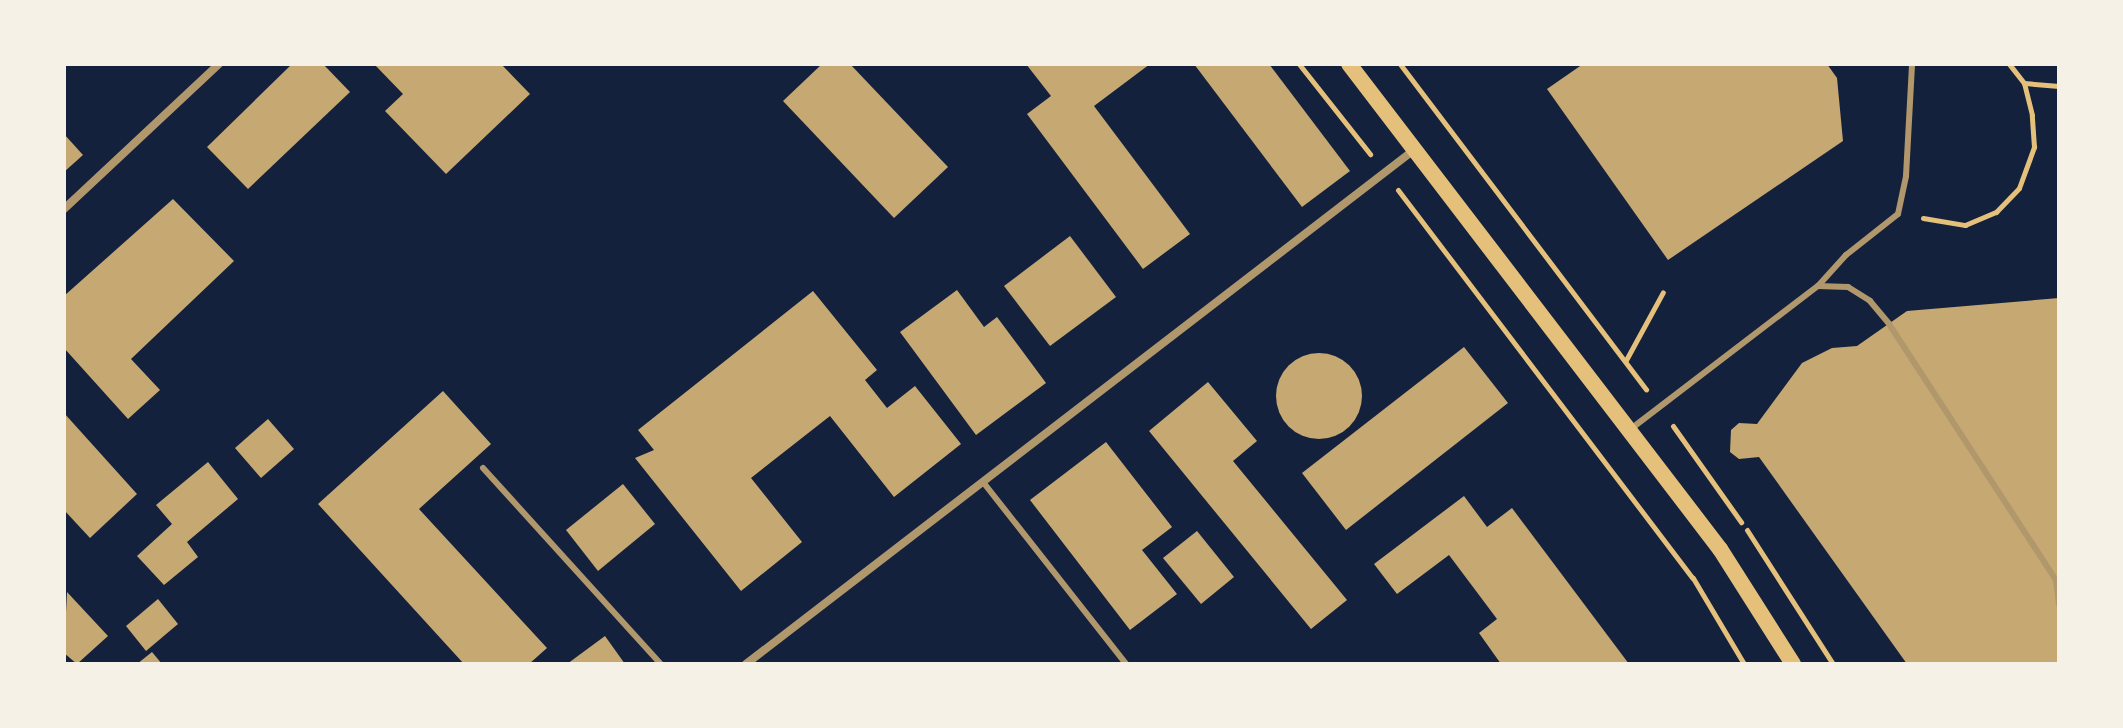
<!DOCTYPE html>
<style>
body{margin:0}
#map{position:relative;width:2123px;height:728px;overflow:hidden;background:#14213d;font-family:"Work Sans",sans-serif}
div>[style]{position:absolute}
[style*='--x']{left:calc(var(--x)*1px);top:calc(var(--y)*1px);width:calc(var(--w)*1px);rotate:calc(var(--a)*1deg)}
.building>*{inset:0;background:#c6a872}
.round{border-radius:50%}
.path>*{height:5px;margin:-2.5px;padding:0 2.5px;transform-origin:2.5px;border-radius:2.5px;background:#e5c07b}
.service>*{height:6px;margin:-3px;padding:0 3px;transform-origin:3px;border-radius:3px;background:#b1986c}
.minor>*{height:8px;margin:-4px;padding:0 4px;transform-origin:4px;border-radius:4px;background:#b1986c}
.secondary>*{height:16px;margin:-8px;padding:0 8px;transform-origin:8px;border-radius:8px;background:#e5c07b}
span{translate:-50% -50%;white-space:nowrap;text-align:center;line-height:1.15;-webkit-text-stroke:7px #f6f1e7;paint-order:stroke}
.frame{position:absolute;inset:0;border:66px solid #f6f1e7;pointer-events:none}
</style>
<div id="map">
<div class="building">
<div style="clip-path:polygon(292px 64px,323px 64px,350px 92px,248px 189px,207px 147px)"></div>
<div style="clip-path:polygon(374px 64px,501px 64px,530px 94px,446px 174px,385px 111px,403px 94px)"></div>
<div style="clip-path:polygon(822px 64px,850px 64px,948px 167px,894px 218px,783px 101px)"></div>
<div style="clip-path:polygon(1026px 64px,1150px 64px,1094px 106px,1190px 234px,1143px 269px,1027px 114px,1051px 96px)"></div>
<div style="clip-path:polygon(1194px 64px,1269px 64px,1350px 171px,1302px 207px)"></div>
<div style="clip-path:polygon(1583px 64px,1827px 64px,1837px 78px,1843px 141px,1668px 260px,1547px 89px)"></div>
<div style="clip-path:polygon(64px 134px,83px 155px,64px 172px)"></div>
<div style="clip-path:polygon(173px 199px,234px 261px,131px 359px,160px 390px,128px 419px,64px 348px,64px 296px)"></div>
<div style="clip-path:polygon(1070px 236px,1116px 297px,1050px 346px,1004px 286px)"></div>
<div style="clip-path:polygon(957px 290px,984px 327px,997px 317px,1046px 383px,976px 435px,900px 332px)"></div>
<div style="clip-path:polygon(813px 291px,877px 370px,865px 380px,887px 408px,915px 386px,961px 444px,894px 497px,830px 416px,751px 478px,802px 542px,741px 591px,635px 458px,654px 450px,638px 430px)"></div>
<div style="clip-path:polygon(2059px 298px,2059px 664px,1907px 664px,1759px 457px,1739px 459px,1730px 452px,1731px 430px,1739px 423px,1757px 424px,1802px 363px,1832px 348px,1857px 346px,1907px 311px)"></div>
<div style="clip-path:polygon(1464px 347px,1508px 403px,1346px 530px,1302px 473px)"></div>
<div class="round" style="left:1276px;top:353px;width:86px;height:86px"></div>
<div style="clip-path:polygon(1208px 382px,1257px 441px,1233px 461px,1347px 600px,1311px 629px,1149px 431px)"></div>
<div style="clip-path:polygon(443px 391px,491px 444px,419px 509px,547px 648px,529px 664px,464px 664px,318px 504px)"></div>
<div style="clip-path:polygon(64px 413px,137px 494px,90px 538px,64px 510px)"></div>
<div style="clip-path:polygon(268px 419px,294px 449px,261px 478px,235px 448px)"></div>
<div style="clip-path:polygon(1106px 442px,1172px 527px,1142px 550px,1177px 594px,1130px 630px,1030px 500px)"></div>
<div style="clip-path:polygon(208px 462px,238px 499px,187px 542px,198px 557px,164px 585px,137px 556px,172px 524px,156px 505px)"></div>
<div style="clip-path:polygon(623px 484px,655px 524px,598px 571px,566px 530px)"></div>
<div style="clip-path:polygon(1464px 496px,1487px 527px,1512px 508px,1629px 664px,1501px 664px,1479px 633px,1497px 619px,1449px 555px,1397px 594px,1374px 564px)"></div>
<div style="clip-path:polygon(1197px 531px,1234px 577px,1201px 604px,1163px 558px)"></div>
<div style="clip-path:polygon(67px 592px,108px 636px,77px 664px,64px 653px)"></div>
<div style="clip-path:polygon(158px 599px,178px 624px,146px 651px,126px 626px)"></div>
<div style="clip-path:polygon(605px 636px,625px 664px,567px 664px)"></div>
<div style="clip-path:polygon(152px 652px,162px 664px,137px 664px)"></div>
</div>
<div class="path">
<div style="--x:1299;--y:64;--w:115;--a:51.7"></div>
<div style="--x:1400;--y:64;--w:408;--a:52.9"></div>
<div style="--x:2024;--y:83;--w:35;--a:5"></div>
<div style="--x:1398;--y:190;--w:487;--a:52.8"></div>
<div style="--x:1693;--y:578;--w:100;--a:59.3"></div>
<div style="--x:1923;--y:218;--w:43;--a:9.5"></div>
<div style="--x:1965;--y:225;--w:34;--a:-23"></div>
<div style="--x:1996;--y:212;--w:33;--a:-46"></div>
<div style="--x:2019;--y:188;--w:44;--a:-69.9"></div>
<div style="--x:2034;--y:147;--w:32;--a:-94"></div>
<div style="--x:2032;--y:115;--w:33;--a:-104"></div>
<div style="--x:2024;--y:83;--w:24;--a:-128"></div>
<div style="--x:1626;--y:360;--w:77;--a:-61.4"></div>
<div style="--x:1673;--y:426;--w:118;--a:54.7"></div>
<div style="--x:1747;--y:530;--w:159;--a:57.3"></div>
</div>
<div class="service">
<div style="--x:1818;--y:286;--w:30;--a:2"></div>
<div style="--x:1848;--y:287;--w:26;--a:32"></div>
<div style="--x:1870;--y:301;--w:30;--a:50"></div>
<div style="--x:1889;--y:324;--w:306;--a:56.9"></div>
<div style="--x:2056;--y:580;--w:25;--a:83"></div>
<div style="--x:1632;--y:428;--w:234;--a:-37.4"></div>
<div style="--x:1818;--y:286;--w:42;--a:-47.9"></div>
<div style="--x:1846;--y:255;--w:66;--a:-38.3"></div>
<div style="--x:1898;--y:214;--w:39;--a:-78"></div>
<div style="--x:1906;--y:176;--w:112;--a:-86.9"></div>
<div style="--x:483;--y:468;--w:265;--a:47.8"></div>
<div style="--x:983;--y:482;--w:231;--a:51.8"></div>
</div>
<div class="minor">
<div style="--x:64;--y:209;--w:212;--a:-43.1"></div>
<div style="--x:746;--y:664;--w:843;--a:-37.58"></div>
</div>
<div class="secondary">
<div style="--x:1349;--y:64;--w:611;--a:52.59"></div>
<div style="--x:1720;--y:549;--w:136;--a:57.6"></div>
</div>
<div class="frame"></div>
</div>
